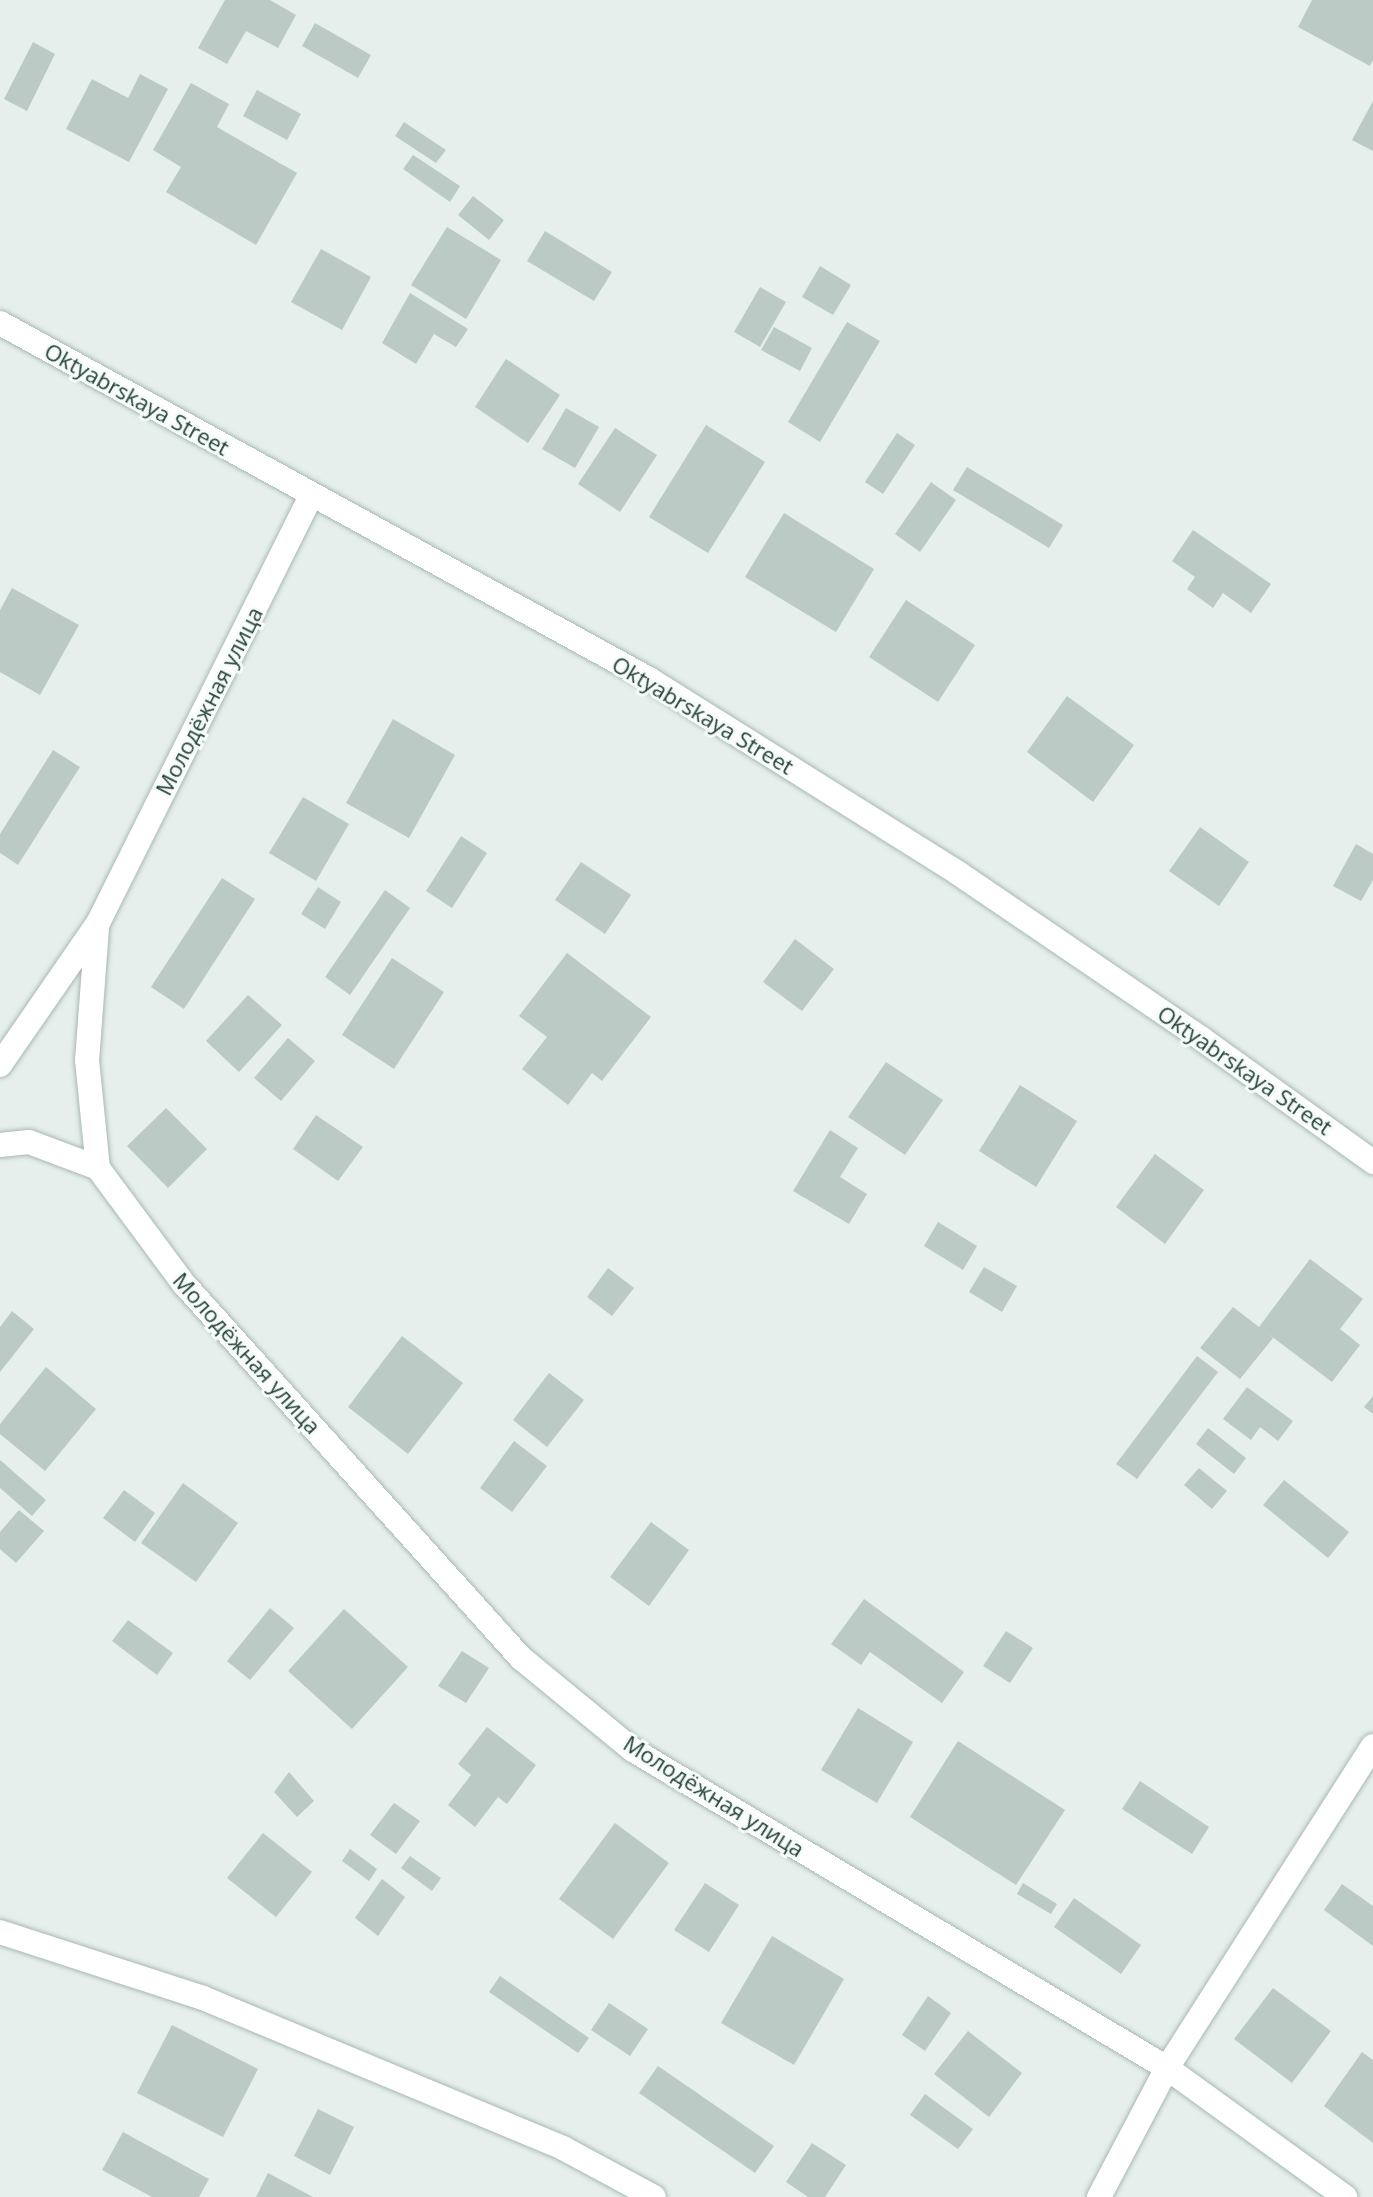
<!DOCTYPE html>
<meta charset="utf-8">
<style>
body{margin:0}
#map{position:relative;width:1373px;height:2197px;overflow:hidden;background:#e6efeb;font-family:"Open Sans",sans-serif}
div>[style]{position:absolute}
[style*='--x']{left:calc(var(--x)*1px);top:calc(var(--y)*1px);width:calc(var(--w)*1px);rotate:calc(var(--a)*1deg)}
.building>*{inset:0;background:#bbcac4}
.roads{filter:drop-shadow(0 0 2px #a8b8b2) drop-shadow(0 0 2px #a8b8b2)}
.minor>*{height:24px;margin:-12px;padding:0 12px;transform-origin:12px;border-radius:12px;background:#fff}
span{translate:-50% -50%;white-space:nowrap;text-align:center;line-height:1.15;-webkit-text-stroke:6px #f7fbf9;paint-order:stroke}
.street-label{font-size:22px;color:#24423a}
</style>
<div id="map">
<div class="building">
<div style="clip-path:polygon(225px 0,270px 0,296px 15px,278px 48px,246px 31px,227px 64px,198px 48px)"></div>
<div style="clip-path:polygon(1312px 0,1373px 0,1373px 60px,1370px 66px,1298px 27px)"></div>
<div style="clip-path:polygon(315px 23px,371px 55px,358px 78px,302px 46px)"></div>
<div style="clip-path:polygon(33px 42px,55px 54px,27px 111px,4px 99px)"></div>
<div style="clip-path:polygon(140px 74px,168px 89px,129px 162px,66px 129px,92px 79px,128px 98px)"></div>
<div style="clip-path:polygon(191px 83px,229px 104px,217px 127px,297px 173px,256px 245px,166px 192px,181px 167px,153px 150px)"></div>
<div style="clip-path:polygon(257px 90px,301px 114px,287px 140px,243px 116px)"></div>
<div style="clip-path:polygon(1373px 101px,1373px 151px,1352px 140px)"></div>
<div style="clip-path:polygon(404px 122px,446px 150px,436px 163px,395px 136px)"></div>
<div style="clip-path:polygon(413px 155px,460px 186px,450px 202px,403px 169px)"></div>
<div style="clip-path:polygon(473px 196px,504px 220px,489px 240px,458px 215px)"></div>
<div style="clip-path:polygon(447px 227px,501px 260px,466px 319px,411px 285px)"></div>
<div style="clip-path:polygon(545px 231px,612px 272px,594px 301px,527px 261px)"></div>
<div style="clip-path:polygon(321px 249px,371px 277px,342px 330px,291px 302px)"></div>
<div style="clip-path:polygon(820px 266px,851px 285px,833px 315px,802px 297px)"></div>
<div style="clip-path:polygon(760px 287px,786px 302px,760px 347px,734px 332px)"></div>
<div style="clip-path:polygon(410px 293px,468px 329px,456px 347px,434px 334px,416px 364px,382px 343px)"></div>
<div style="clip-path:polygon(847px 322px,880px 341px,820px 442px,788px 422px)"></div>
<div style="clip-path:polygon(774px 327px,812px 348px,800px 371px,761px 350px)"></div>
<div style="clip-path:polygon(506px 359px,560px 395px,528px 443px,475px 407px)"></div>
<div style="clip-path:polygon(566px 408px,599px 427px,575px 468px,542px 449px)"></div>
<div style="clip-path:polygon(706px 425px,765px 462px,708px 553px,649px 517px)"></div>
<div style="clip-path:polygon(615px 428px,657px 455px,620px 512px,578px 484px)"></div>
<div style="clip-path:polygon(897px 433px,915px 445px,883px 494px,865px 482px)"></div>
<div style="clip-path:polygon(967px 467px,1063px 525px,1049px 548px,953px 490px)"></div>
<div style="clip-path:polygon(931px 482px,956px 500px,920px 552px,895px 534px)"></div>
<div style="clip-path:polygon(784px 513px,874px 569px,836px 632px,745px 577px)"></div>
<div style="clip-path:polygon(1193px 530px,1271px 584px,1251px 613px,1223px 593px,1213px 608px,1187px 589px,1195px 577px,1172px 561px)"></div>
<div style="clip-path:polygon(12px 588px,79px 625px,40px 695px,0 672px,0 610px)"></div>
<div style="clip-path:polygon(906px 600px,975px 645px,938px 702px,869px 657px)"></div>
<div style="clip-path:polygon(1067px 696px,1134px 745px,1093px 802px,1027px 752px)"></div>
<div style="clip-path:polygon(393px 719px,455px 755px,409px 838px,346px 803px)"></div>
<div style="clip-path:polygon(53px 750px,80px 767px,18px 865px,0 853px,0 834px)"></div>
<div style="clip-path:polygon(303px 797px,349px 824px,316px 881px,269px 853px)"></div>
<div style="clip-path:polygon(1200px 827px,1249px 862px,1219px 906px,1169px 871px)"></div>
<div style="clip-path:polygon(461px 836px,487px 853px,452px 908px,426px 891px)"></div>
<div style="clip-path:polygon(1356px 844px,1373px 854px,1373px 880px,1361px 901px,1333px 886px)"></div>
<div style="clip-path:polygon(581px 862px,631px 895px,605px 934px,555px 900px)"></div>
<div style="clip-path:polygon(222px 878px,255px 899px,184px 1009px,151px 987px)"></div>
<div style="clip-path:polygon(318px 887px,341px 902px,325px 929px,301px 914px)"></div>
<div style="clip-path:polygon(385px 890px,410px 908px,350px 995px,325px 977px)"></div>
<div style="clip-path:polygon(795px 939px,834px 969px,802px 1011px,763px 982px)"></div>
<div style="clip-path:polygon(567px 953px,651px 1017px,602px 1081px,592px 1073px,568px 1105px,522px 1069px,547px 1037px,519px 1016px)"></div>
<div style="clip-path:polygon(392px 958px,444px 992px,394px 1069px,342px 1035px)"></div>
<div style="clip-path:polygon(248px 995px,282px 1025px,239px 1072px,206px 1041px)"></div>
<div style="clip-path:polygon(288px 1038px,315px 1061px,281px 1101px,254px 1078px)"></div>
<div style="clip-path:polygon(886px 1062px,943px 1100px,905px 1155px,848px 1117px)"></div>
<div style="clip-path:polygon(1020px 1085px,1077px 1121px,1036px 1187px,979px 1151px)"></div>
<div style="clip-path:polygon(166px 1108px,207px 1149px,168px 1188px,127px 1146px)"></div>
<div style="clip-path:polygon(316px 1115px,363px 1147px,338px 1181px,293px 1149px)"></div>
<div style="clip-path:polygon(830px 1130px,858px 1148px,840px 1177px,867px 1194px,849px 1224px,793px 1191px)"></div>
<div style="clip-path:polygon(1155px 1154px,1204px 1190px,1165px 1244px,1116px 1207px)"></div>
<div style="clip-path:polygon(938px 1222px,977px 1246px,963px 1270px,924px 1246px)"></div>
<div style="clip-path:polygon(1310px 1259px,1363px 1299px,1340px 1329px,1360px 1345px,1332px 1382px,1267px 1333px,1273px 1338px,1240px 1379px,1200px 1348px,1233px 1307px,1259px 1327px)"></div>
<div style="clip-path:polygon(984px 1267px,1017px 1286px,1002px 1312px,969px 1292px)"></div>
<div style="clip-path:polygon(608px 1268px,634px 1288px,612px 1316px,587px 1297px)"></div>
<div style="clip-path:polygon(12px 1311px,34px 1329px,0 1372px,0 1327px)"></div>
<div style="clip-path:polygon(402px 1336px,463px 1383px,408px 1454px,348px 1407px)"></div>
<div style="clip-path:polygon(1197px 1356px,1218px 1372px,1137px 1479px,1116px 1464px)"></div>
<div style="clip-path:polygon(46px 1367px,96px 1409px,45px 1471px,0 1434px,0 1424px)"></div>
<div style="clip-path:polygon(549px 1373px,584px 1400px,547px 1447px,513px 1420px)"></div>
<div style="clip-path:polygon(1247px 1387px,1293px 1421px,1278px 1441px,1260px 1427px,1251px 1440px,1223px 1419px)"></div>
<div style="clip-path:polygon(1373px 1396px,1373px 1414px,1364px 1407px)"></div>
<div style="clip-path:polygon(1208px 1428px,1246px 1458px,1234px 1474px,1196px 1444px)"></div>
<div style="clip-path:polygon(514px 1441px,547px 1466px,512px 1512px,480px 1488px)"></div>
<div style="clip-path:polygon(0 1460px,46px 1500px,32px 1516px,0 1488px)"></div>
<div style="clip-path:polygon(1199px 1468px,1227px 1491px,1212px 1509px,1184px 1485px)"></div>
<div style="clip-path:polygon(1284px 1480px,1349px 1532px,1328px 1558px,1263px 1505px)"></div>
<div style="clip-path:polygon(183px 1483px,238px 1523px,196px 1582px,141px 1543px)"></div>
<div style="clip-path:polygon(124px 1490px,155px 1513px,135px 1542px,103px 1518px)"></div>
<div style="clip-path:polygon(19px 1510px,44px 1531px,16px 1563px,0 1549px,0 1532px)"></div>
<div style="clip-path:polygon(651px 1522px,689px 1550px,649px 1606px,610px 1577px)"></div>
<div style="clip-path:polygon(864px 1599px,964px 1672px,942px 1703px,870px 1652px,861px 1665px,831px 1644px)"></div>
<div style="clip-path:polygon(270px 1608px,294px 1628px,250px 1680px,227px 1661px)"></div>
<div style="clip-path:polygon(344px 1609px,408px 1667px,352px 1729px,288px 1671px)"></div>
<div style="clip-path:polygon(128px 1620px,173px 1653px,157px 1675px,112px 1641px)"></div>
<div style="clip-path:polygon(1006px 1631px,1033px 1648px,1010px 1683px,983px 1666px)"></div>
<div style="clip-path:polygon(462px 1651px,489px 1668px,466px 1703px,438px 1686px)"></div>
<div style="clip-path:polygon(858px 1708px,913px 1742px,877px 1803px,821px 1770px)"></div>
<div style="clip-path:polygon(487px 1727px,536px 1765px,507px 1804px,498px 1797px,475px 1827px,448px 1805px,471px 1775px,458px 1764px)"></div>
<div style="clip-path:polygon(958px 1741px,1065px 1810px,1016px 1885px,910px 1817px)"></div>
<div style="clip-path:polygon(289px 1772px,314px 1801px,297px 1817px,274px 1792px)"></div>
<div style="clip-path:polygon(1140px 1781px,1209px 1827px,1192px 1854px,1122px 1809px)"></div>
<div style="clip-path:polygon(394px 1803px,420px 1821px,396px 1854px,370px 1835px)"></div>
<div style="clip-path:polygon(615px 1823px,669px 1863px,613px 1939px,559px 1899px)"></div>
<div style="clip-path:polygon(263px 1833px,312px 1872px,276px 1917px,227px 1878px)"></div>
<div style="clip-path:polygon(350px 1849px,377px 1869px,369px 1881px,342px 1861px)"></div>
<div style="clip-path:polygon(410px 1856px,441px 1878px,432px 1891px,401px 1868px)"></div>
<div style="clip-path:polygon(382px 1879px,405px 1897px,378px 1936px,355px 1918px)"></div>
<div style="clip-path:polygon(705px 1883px,739px 1905px,709px 1952px,674px 1930px)"></div>
<div style="clip-path:polygon(1023px 1883px,1057px 1904px,1051px 1914px,1017px 1894px)"></div>
<div style="clip-path:polygon(1342px 1884px,1373px 1906px,1373px 1946px,1324px 1910px)"></div>
<div style="clip-path:polygon(1074px 1898px,1141px 1945px,1121px 1974px,1054px 1927px)"></div>
<div style="clip-path:polygon(772px 1936px,844px 1979px,794px 2065px,721px 2023px)"></div>
<div style="clip-path:polygon(500px 1976px,589px 2038px,578px 2053px,489px 1992px)"></div>
<div style="clip-path:polygon(1273px 1988px,1331px 2031px,1292px 2083px,1234px 2039px)"></div>
<div style="clip-path:polygon(928px 1996px,951px 2013px,925px 2051px,902px 2035px)"></div>
<div style="clip-path:polygon(609px 2003px,648px 2029px,630px 2056px,591px 2030px)"></div>
<div style="clip-path:polygon(172px 2025px,258px 2069px,223px 2137px,137px 2093px)"></div>
<div style="clip-path:polygon(968px 2031px,1022px 2073px,989px 2117px,934px 2074px)"></div>
<div style="clip-path:polygon(1362px 2052px,1373px 2060px,1373px 2143px,1324px 2106px)"></div>
<div style="clip-path:polygon(658px 2066px,774px 2146px,755px 2173px,639px 2093px)"></div>
<div style="clip-path:polygon(925px 2094px,973px 2129px,958px 2149px,910px 2115px)"></div>
<div style="clip-path:polygon(318px 2109px,354px 2127px,330px 2175px,294px 2156px)"></div>
<div style="clip-path:polygon(123px 2132px,209px 2179px,199px 2197px,152px 2197px,102px 2170px)"></div>
<div style="clip-path:polygon(812px 2143px,846px 2165px,825px 2197px,808px 2197px,786px 2182px)"></div>
<div style="clip-path:polygon(268px 2173px,313px 2197px,256px 2197px)"></div>
</div>
<div class="roads">
<div class="minor">
<div style="--x:0;--y:323;--w:740;--a:28.75"></div>
<div style="--x:649;--y:679;--w:365;--a:32.1"></div>
<div style="--x:958;--y:873;--w:295;--a:34.2"></div>
<div style="--x:1202;--y:1039;--w:211;--a:35.7"></div>
<div style="--x:97;--y:928;--w:132;--a:94.3"></div>
<div style="--x:87;--y:1060;--w:109;--a:84.2"></div>
<div style="--x:0;--y:1065;--w:173;--a:-55.4"></div>
<div style="--x:98;--y:923;--w:477;--a:-63.5"></div>
<div style="--x:0;--y:1145;--w:29;--a:-6"></div>
<div style="--x:29;--y:1142;--w:74;--a:20.6"></div>
<div style="--x:98;--y:1168;--w:143;--a:53.5"></div>
<div style="--x:183;--y:1283;--w:505;--a:47.97"></div>
<div style="--x:521;--y:1658;--w:145;--a:39.4"></div>
<div style="--x:633;--y:1750;--w:622;--a:30.77"></div>
<div style="--x:1167;--y:2068;--w:220;--a:35.9"></div>
<div style="--x:0;--y:1932;--w:213;--a:18"></div>
<div style="--x:203;--y:1998;--w:390;--a:22.6"></div>
<div style="--x:563;--y:2148;--w:103;--a:28.3"></div>
<div style="--x:1099;--y:2197;--w:146;--a:-62.2"></div>
<div style="--x:1167;--y:2068;--w:382;--a:-57.4"></div>
</div>
</div>
<div class="street-label">
<span style="left:137px;top:399px;rotate:29deg">Oktyabrskaya Street</span>
<span style="left:209px;top:701px;rotate:-63deg">Молодёжная улица</span>
<span style="left:703px;top:715px;rotate:31deg">Oktyabrskaya Street</span>
<span style="left:1245px;top:1070px;rotate:35deg">Oktyabrskaya Street</span>
<span style="left:247px;top:1353px;rotate:48deg">Молодёжная улица</span>
<span style="left:714px;top:1796px;rotate:32deg">Молодёжная улица</span>
</div>
</div>
